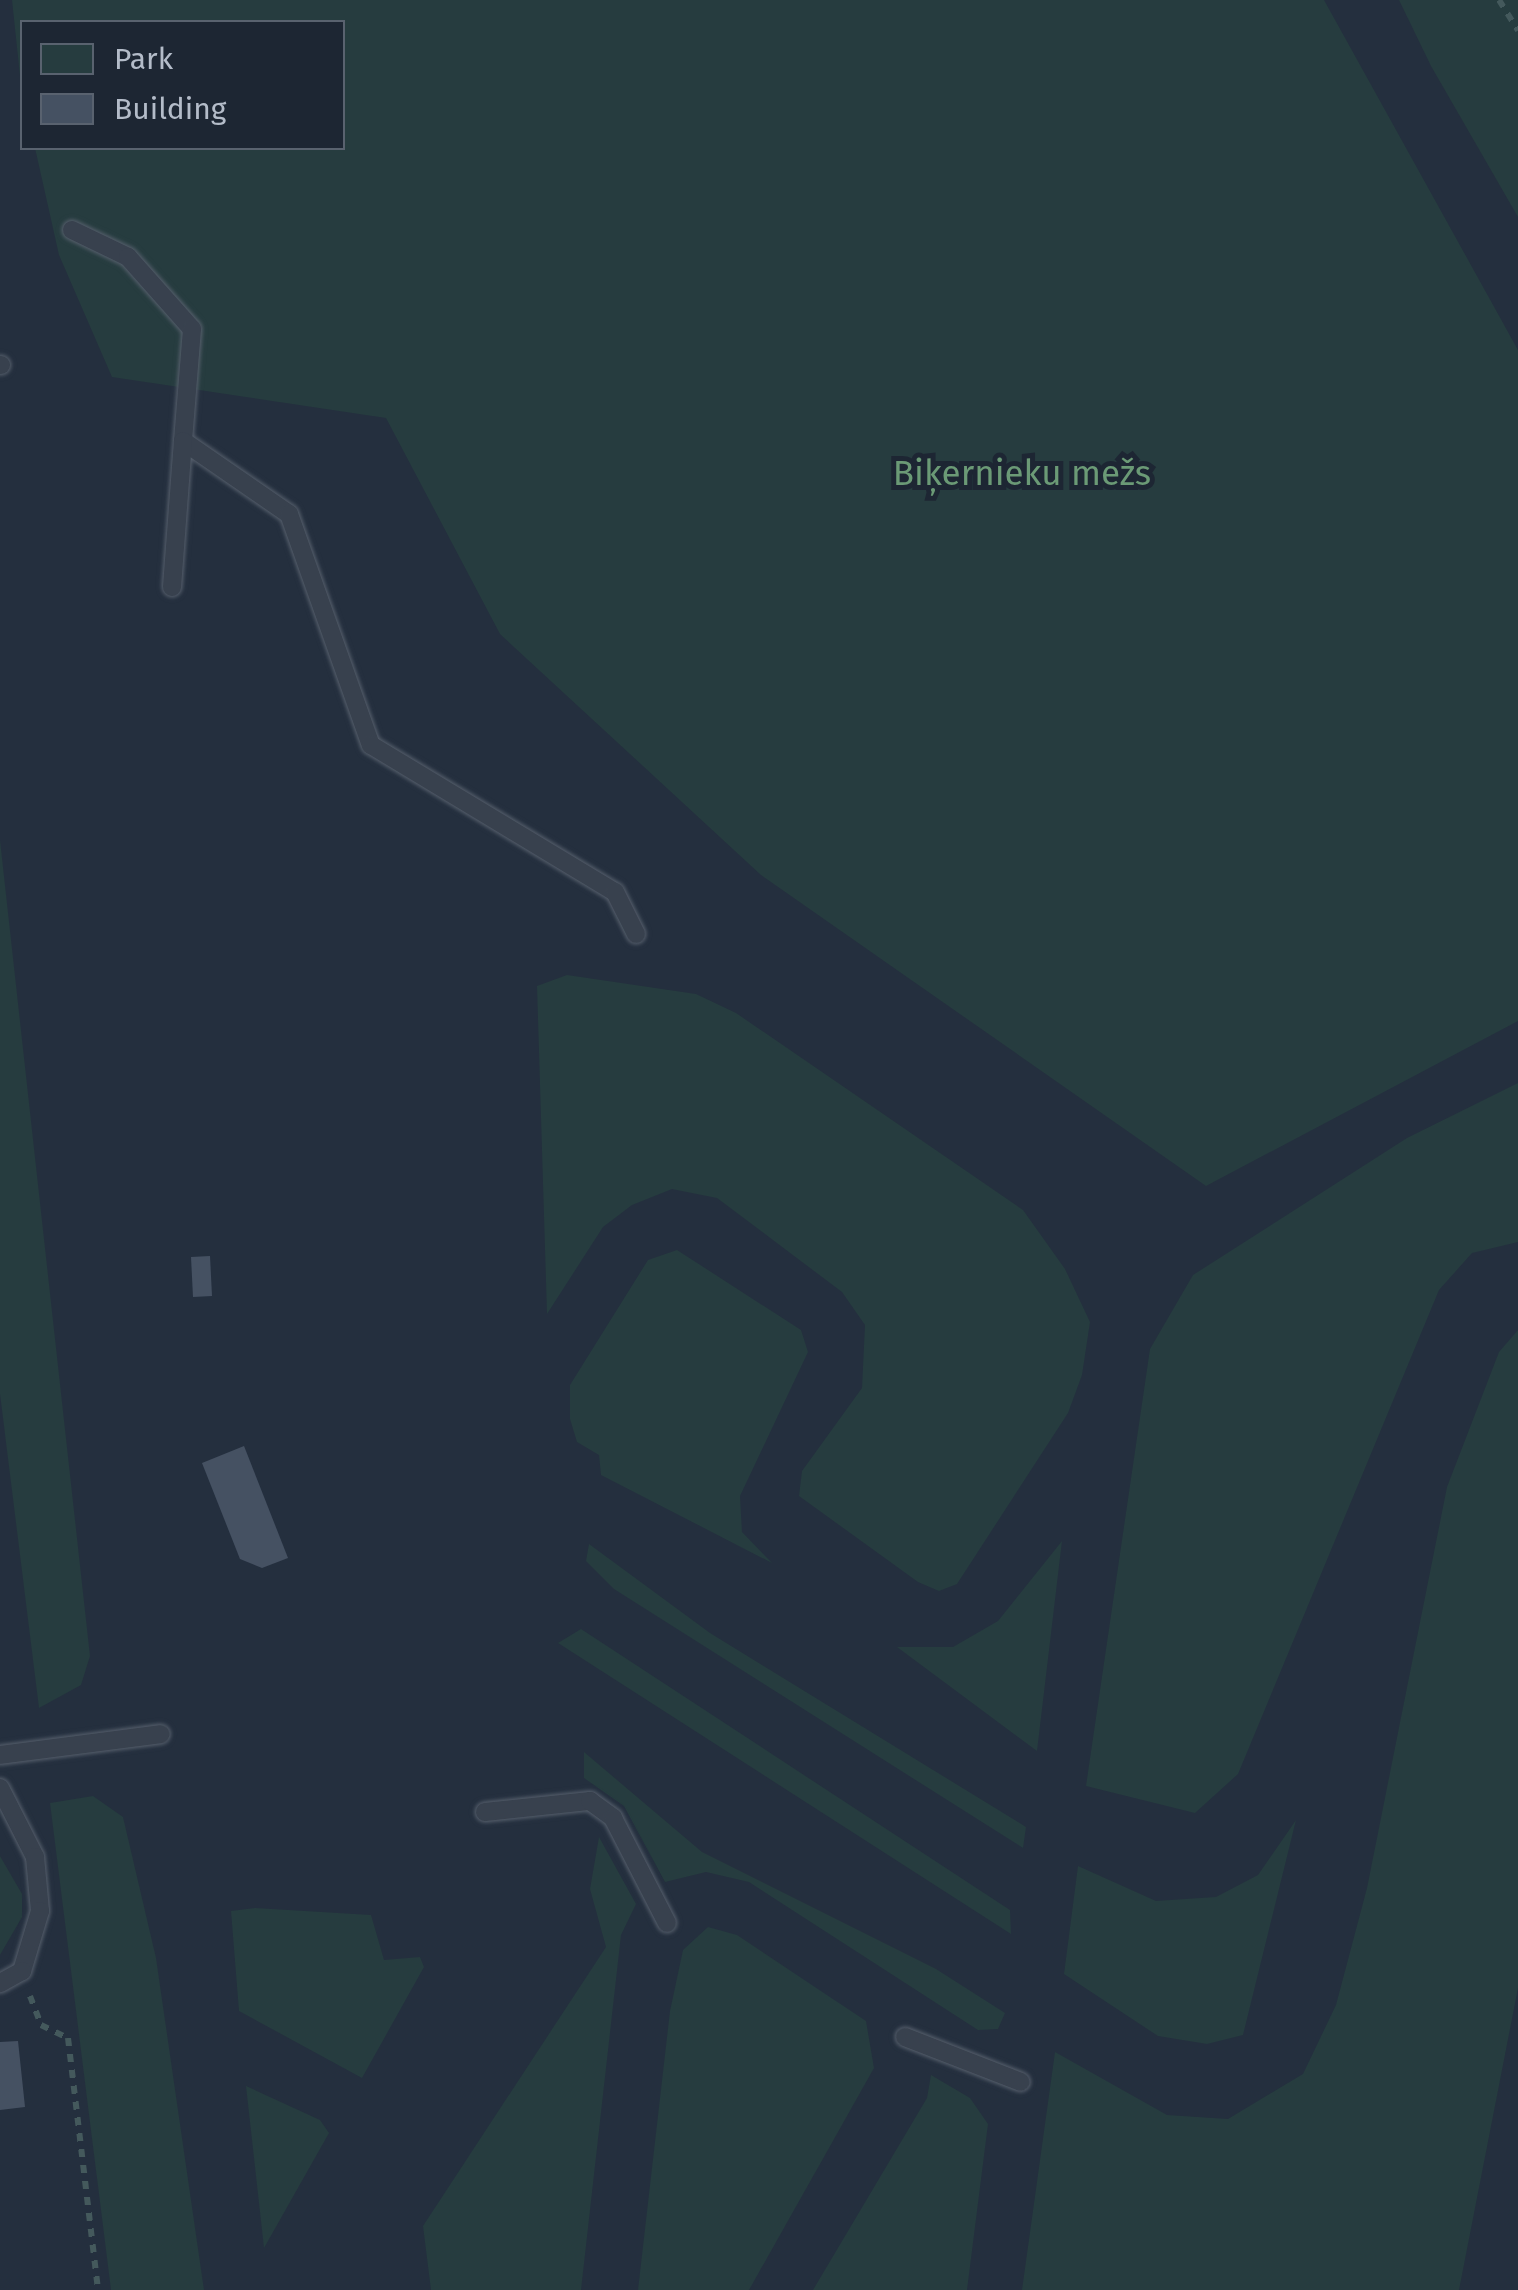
<!DOCTYPE html>
<meta charset="utf-8">
<style>
body{margin:0}
#map{position:relative;width:1518px;height:2290px;overflow:hidden;background:#242f3e;font-family:"Fira Sans",sans-serif}
div>[style]{position:absolute}
[style*='--x']{left:calc(var(--x)*1px);top:calc(var(--y)*1px);width:calc(var(--w)*1px);rotate:calc(var(--a)*1deg)}
.green>*{inset:0;background:#263c3f}
.building>*{inset:0;background:#455162}
.path>*{height:6px;margin-top:-3px;transform-origin:0;background:repeating-linear-gradient(90deg,#44595c 0 8px,transparent 0 16px)}
.roads{filter:drop-shadow(0 0 2px #565f6c) drop-shadow(0 0 2px #565f6c)}
.lane>*{height:18px;margin:-9px;padding:0 9px;transform-origin:9px;border-radius:9px;background:#38414e}
span{translate:-50% -50%;white-space:nowrap;text-align:center;line-height:1.15;-webkit-text-stroke:10px #1d2633;paint-order:stroke}
.park-label{font-size:35px;color:#6b9a76}
.legend{position:absolute;left:20px;top:20px;width:325px;height:130px;box-sizing:border-box;background:#1d2633;border:2px solid #59626f;margin:0;padding:12px 18px;list-style:none;font-size:30px;color:#b4bcc9}
.legend li{display:flex;align-items:center;gap:20px;height:50px}
.legend b{width:50px;border:2px solid #59626f}
</style>
<div id="map">
<div class="green">
<div style="clip-path:polygon(12px 0,1324px 0,1518px 350px,1518px 1021px,1206px 1186px,761px 875px,500px 634px,386px 418px,112px 377px,59px 255px,35px 148px,342px 148px,342px 22px,22px 22px,22px 95px)"></div>
<div style="clip-path:polygon(1399px 0,1518px 0,1518px 217px,1431px 66px)"></div>
<div style="clip-path:polygon(0 840px,90px 1656px,81px 1685px,39px 1708px,0 1394px)"></div>
<div style="clip-path:polygon(567px 975px,696px 994px,736px 1013px,1023px 1210px,1065px 1269px,1090px 1322px,1082px 1375px,1068px 1413px,957px 1584px,939px 1591px,918px 1582px,799px 1496px,802px 1471px,862px 1388px,865px 1325px,842px 1292px,717px 1198px,672px 1189px,632px 1205px,603px 1227px,547px 1314px,537px 986px)"></div>
<div style="clip-path:polygon(1518px 1083px,1518px 1242px,1472px 1253px,1439px 1290px,1238px 1774px,1195px 1813px,1086px 1786px,1150px 1349px,1193px 1275px,1407px 1138px)"></div>
<div style="clip-path:polygon(677px 1250px,801px 1330px,808px 1352px,740px 1496px,742px 1532px,772px 1563px,601px 1475px,599px 1455px,577px 1442px,570px 1419px,570px 1385px,648px 1260px)"></div>
<div style="clip-path:polygon(1518px 1330px,1518px 1988px,1459px 2290px,1022px 2290px,1055px 2052px,1167px 2115px,1228px 2119px,1303px 2074px,1336px 2005px,1367px 1888px,1447px 1487px,1499px 1352px)"></div>
<div style="clip-path:polygon(1062px 1541px,1037px 1751px,897px 1647px,953px 1647px,998px 1621px)"></div>
<div style="clip-path:polygon(589px 1544px,710px 1633px,1026px 1827px,1023px 1848px,614px 1589px,586px 1561px)"></div>
<div style="clip-path:polygon(581px 1629px,1010px 1910px,1011px 1934px,558px 1643px)"></div>
<div style="clip-path:polygon(584px 1752px,702px 1852px,936px 1969px,1005px 2013px,998px 2029px,978px 2030px,749px 1882px,706px 1872px,665px 1882px,624px 1806px,584px 1778px)"></div>
<div style="clip-path:polygon(93px 1796px,123px 1817px,156px 1958px,204px 2290px,111px 2290px,50px 1803px)"></div>
<div style="clip-path:polygon(1296px 1820px,1243px 2035px,1207px 2044px,1158px 2036px,1064px 1974px,1078px 1866px,1156px 1901px,1216px 1897px,1258px 1875px)"></div>
<div style="clip-path:polygon(599px 1837px,636px 1904px,621px 1935px,581px 2290px,431px 2290px,423px 2226px,606px 1947px,590px 1889px)"></div>
<div style="clip-path:polygon(0 1856px,22px 1894px,22px 1917px,0 1955px)"></div>
<div style="clip-path:polygon(255px 1908px,371px 1915px,384px 1960px,420px 1957px,424px 1967px,362px 2078px,239px 2011px,231px 1911px)"></div>
<div style="clip-path:polygon(708px 1927px,737px 1935px,866px 2021px,874px 2068px,749px 2290px,638px 2290px,670px 2011px,683px 1950px)"></div>
<div style="clip-path:polygon(931px 2075px,970px 2098px,988px 2124px,967px 2290px,813px 2290px,927px 2098px)"></div>
<div style="clip-path:polygon(246px 2086px,320px 2120px,329px 2133px,264px 2248px)"></div>
</div>
<div class="building">
<div style="clip-path:polygon(210px 1256px,212px 1296px,193px 1297px,191px 1257px)"></div>
<div style="clip-path:polygon(244px 1446px,288px 1558px,262px 1568px,240px 1559px,202px 1463px)"></div>
<div style="clip-path:polygon(18px 2041px,25px 2107px,0 2110px,0 2042px)"></div>
</div>
<div class="path">
<div style="--x:1499;--y:0;--w:36;--a:58"></div>
<div style="--x:30;--y:1996;--w:31;--a:69"></div>
<div style="--x:41;--y:2025;--w:30;--a:26"></div>
<div style="--x:68;--y:2038;--w:254;--a:83.2"></div>
</div>
<div class="roads">
<div class="lane">
<div style="--x:72;--y:230;--w:62;--a:25.7"></div>
<div style="--x:128;--y:257;--w:96;--a:48.4"></div>
<div style="--x:192;--y:329;--w:112;--a:94.6"></div>
<div style="--x:183;--y:441;--w:129;--a:34.6"></div>
<div style="--x:289;--y:514;--w:245;--a:70.5"></div>
<div style="--x:371;--y:745;--w:285;--a:31.1"></div>
<div style="--x:615;--y:892;--w:47;--a:63.4"></div>
<div style="--x:0;--y:365;--w:1;--a:0"></div>
<div style="--x:172;--y:587;--w:146;--a:-85.7"></div>
<div style="--x:0;--y:1755;--w:162;--a:-7.4"></div>
<div style="--x:0;--y:1788;--w:77;--a:63.1"></div>
<div style="--x:35;--y:1857;--w:54;--a:84.7"></div>
<div style="--x:40;--y:1911;--w:63;--a:106.7"></div>
<div style="--x:22;--y:1971;--w:25;--a:151"></div>
<div style="--x:485;--y:1812;--w:106;--a:-6"></div>
<div style="--x:590;--y:1801;--w:29;--a:36"></div>
<div style="--x:613;--y:1818;--w:118;--a:62.8"></div>
<div style="--x:905;--y:2037;--w:124;--a:21.2"></div>
</div>
</div>
<div class="park-label">
<span style="left:1022px;top:473px">Biķernieku mežs</span>
</div>
<ul class="legend">
<li><b style="height:28px;background:#263c3f"></b>Park</li>
<li><b style="height:28px;background:#455162"></b>Building</li>
</ul>
</div>
